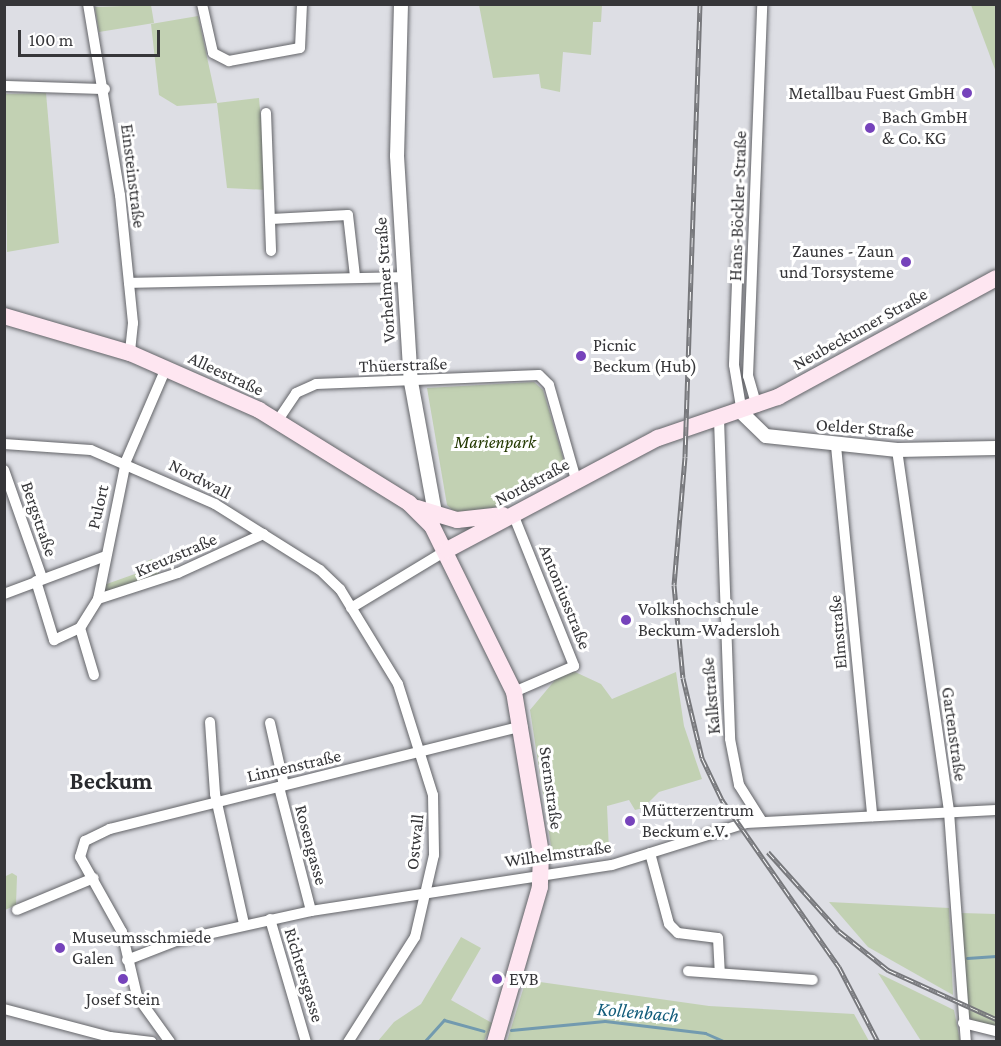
<!DOCTYPE html>
<meta charset="utf-8">
<style>
body{margin:0}
#map{position:relative;width:1001px;height:1046px;overflow:hidden;background:#dddee4;font-family:"Crimson Pro",serif}
div>[style]{position:absolute}
[style*='--x']{left:calc(var(--x)*1px);top:calc(var(--y)*1px);width:calc(var(--w)*1px);rotate:calc(var(--a)*1deg)}
.green>*{inset:0;background:#c2d1b3}
.stream>*{height:3px;margin:-1.5px;padding:0 1.5px;transform-origin:1.5px;border-radius:1.5px;background:#729aaf}
.roads{filter:drop-shadow(0 0 2px #636468) drop-shadow(0 0 2px #636468)}
.minor>*{height:10px;margin:-5px;padding:0 5px;transform-origin:5px;border-radius:5px;background:#fff}
.tertiary>*{height:14px;margin:-7px;padding:0 7px;transform-origin:7px;border-radius:7px;background:#fff}
.secondary>*{height:16px;margin:-8px;padding:0 8px;transform-origin:8px;border-radius:8px;background:#fee6f1}
.rail>*{height:5px;margin-top:-2.5px;transform-origin:0;background:repeating-linear-gradient(90deg,#fff 0 9px,#77787c 0 18px);box-sizing:border-box;border-block:2px solid #77787c}
.dots>*{width:16px;height:16px;translate:-50% -50%;box-sizing:border-box;border:3px solid #fff;border-radius:50%}
span{translate:-50% -50%;white-space:nowrap;text-align:center;line-height:1.15;-webkit-text-stroke:6px #fff;paint-order:stroke}
.poi-label{font-size:18px;color:#363639}
.right{translate:-100% -50%;text-align:right}
.left{translate:0 -50%;text-align:left}
.street-label{font-size:18px;color:#363639}
.park-label{font-size:18px;color:#233800;font-style:italic}
.water-label{font-size:20px;color:#115b7a;font-style:italic}
.district-label{font-size:24px;color:#292a2e;font-weight:700}
.frame{position:absolute;inset:0;border:6px solid #363639;pointer-events:none}
.scale{position:absolute;left:18px;top:30px;width:142px;height:27px;box-sizing:border-box;border:3px solid #363639;border-top:0;padding-left:8px;font-size:18px;line-height:21px;white-space:nowrap;color:#363639;-webkit-text-stroke:4px #fff;paint-order:stroke}
</style>
<div id="map">
<div class="green">
<div style="clip-path:polygon(151px 5px,154px 23px,99px 32px,95px 7px)"></div>
<div style="clip-path:polygon(479px 5px,602px 5px,601px 22px,593px 22px,591px 55px,563px 52px,560px 92px,541px 88px,539px 74px,493px 78px)"></div>
<div style="clip-path:polygon(971px 5px,996px 5px,996px 72px)"></div>
<div style="clip-path:polygon(198px 16px,217px 103px,259px 98px,267px 190px,227px 188px,217px 103px,177px 106px,159px 95px,151px 24px)"></div>
<div style="clip-path:polygon(46px 93px,59px 243px,7px 252px,5px 94px)"></div>
<div style="clip-path:polygon(534px 382px,543px 390px,567px 471px,496px 507px,458px 515px,447px 505px,427px 388px)"></div>
<div style="clip-path:polygon(152px 559px,160px 575px,106px 595px,104px 585px,146px 570px,143px 563px)"></div>
<div style="clip-path:polygon(573px 671px,601px 684px,612px 699px,676px 672px,684px 726px,702px 779px,659px 792px,643px 808px,635px 810px,629px 800px,607px 806px,609px 851px,553px 859px,530px 710px,555px 680px)"></div>
<div style="clip-path:polygon(12px 873px,17px 876px,16px 905px,5px 910px,4px 877px)"></div>
<div style="clip-path:polygon(829px 902px,949px 908px,953px 995px,868px 947px)"></div>
<div style="clip-path:polygon(961px 913px,996px 914px,996px 1026px,972px 1020px,967px 1013px)"></div>
<div style="clip-path:polygon(461px 937px,481px 948px,451px 1000px,492px 1023px,484px 1041px,378px 1041px,394px 1022px,421px 1004px)"></div>
<div style="clip-path:polygon(878px 973px,954px 1010px,960px 1041px,921px 1041px)"></div>
<div style="clip-path:polygon(526px 980px,709px 1006px,854px 1014px,869px 1041px,507px 1041px)"></div>
</div>
<div class="stream">
<div style="--x:967;--y:958;--w:29;--a:-4"></div>
<div style="--x:511;--y:1030;--w:94;--a:-5.5"></div>
<div style="--x:605;--y:1021;--w:101;--a:6.8"></div>
<div style="--x:705;--y:1033;--w:22;--a:24"></div>
<div style="--x:424;--y:1042;--w:30;--a:-48"></div>
<div style="--x:444;--y:1020;--w:41;--a:15.4"></div>
<div style="--x:821;--y:1042;--w:19;--a:0"></div>
</div>
<div class="roads">
<div class="minor">
<div style="--x:88;--y:4;--w:194;--a:80.5"></div>
<div style="--x:120;--y:195;--w:129;--a:84.2"></div>
<div style="--x:133;--y:323;--w:30;--a:96"></div>
<div style="--x:202;--y:4;--w:50;--a:77.3"></div>
<div style="--x:213;--y:53;--w:18;--a:27"></div>
<div style="--x:229;--y:61;--w:72;--a:-10.4"></div>
<div style="--x:300;--y:48;--w:44;--a:-87.4"></div>
<div style="--x:4;--y:86;--w:101;--a:1.7"></div>
<div style="--x:266;--y:113;--w:138;--a:87.9"></div>
<div style="--x:271;--y:219;--w:77;--a:-3"></div>
<div style="--x:348;--y:215;--w:61;--a:83.5"></div>
<div style="--x:738;--y:255;--w:110;--a:92.1"></div>
<div style="--x:734;--y:365;--w:49;--a:80.5"></div>
<div style="--x:129;--y:283;--w:276;--a:-1.2"></div>
<div style="--x:757;--y:407;--w:32;--a:-106"></div>
<div style="--x:748;--y:376;--w:372;--a:-87.8"></div>
<div style="--x:719;--y:419;--w:320;--a:88"></div>
<div style="--x:730;--y:739;--w:47;--a:78.9"></div>
<div style="--x:739;--y:785;--w:41;--a:57.8"></div>
<div style="--x:278;--y:420;--w:32;--a:-56"></div>
<div style="--x:296;--y:393;--w:22;--a:-24"></div>
<div style="--x:316;--y:384;--w:223;--a:-2.3"></div>
<div style="--x:539;--y:375;--w:14;--a:45"></div>
<div style="--x:549;--y:385;--w:99;--a:74.1"></div>
<div style="--x:4;--y:444;--w:87;--a:3.9"></div>
<div style="--x:91;--y:450;--w:135;--a:23.5"></div>
<div style="--x:215;--y:504;--w:124;--a:32.2"></div>
<div style="--x:320;--y:570;--w:28;--a:44"></div>
<div style="--x:340;--y:589;--w:111;--a:58.6"></div>
<div style="--x:398;--y:684;--w:116;--a:72.5"></div>
<div style="--x:433;--y:795;--w:60;--a:89"></div>
<div style="--x:434;--y:855;--w:84;--a:103"></div>
<div style="--x:415;--y:937;--w:125;--a:122.5"></div>
<div style="--x:836;--y:446;--w:372;--a:84.4"></div>
<div style="--x:897;--y:450;--w:366;--a:81.8"></div>
<div style="--x:949;--y:812;--w:231;--a:85.8"></div>
<div style="--x:4;--y:470;--w:114;--a:70.6"></div>
<div style="--x:513;--y:514;--w:164;--a:68.1"></div>
<div style="--x:574;--y:666;--w:65;--a:156.6"></div>
<div style="--x:36;--y:581;--w:62;--a:73"></div>
<div style="--x:54;--y:640;--w:29;--a:-25"></div>
<div style="--x:4;--y:594;--w:106;--a:-20.5"></div>
<div style="--x:98;--y:599;--w:84;--a:-18"></div>
<div style="--x:178;--y:573;--w:94;--a:-24.6"></div>
<div style="--x:351;--y:608;--w:112;--a:-31.1"></div>
<div style="--x:94;--y:675;--w:49;--a:-106.6"></div>
<div style="--x:80;--y:628;--w:34;--a:-58"></div>
<div style="--x:98;--y:599;--w:141;--a:-78.5"></div>
<div style="--x:126;--y:461;--w:101;--a:-66.7"></div>
<div style="--x:210;--y:722;--w:72;--a:86"></div>
<div style="--x:215;--y:794;--w:133;--a:77.4"></div>
<div style="--x:270;--y:723;--w:64;--a:77.3"></div>
<div style="--x:279;--y:787;--w:128;--a:75.5"></div>
<div style="--x:650;--y:853;--w:73;--a:75"></div>
<div style="--x:669;--y:924;--w:13;--a:45"></div>
<div style="--x:678;--y:933;--w:40;--a:7.1"></div>
<div style="--x:718;--y:938;--w:35;--a:87"></div>
<div style="--x:17;--y:910;--w:83;--a:-22.6"></div>
<div style="--x:270;--y:919;--w:128;--a:73.7"></div>
<div style="--x:127;--y:960;--w:53;--a:-21.2"></div>
<div style="--x:176;--y:941;--w:138;--a:-12.5"></div>
<div style="--x:311;--y:911;--w:304;--a:-8.7"></div>
<div style="--x:612;--y:865;--w:140;--a:-17.4"></div>
<div style="--x:746;--y:823;--w:250;--a:-3"></div>
<div style="--x:688;--y:971;--w:125;--a:4.1"></div>
<div style="--x:4;--y:1009;--w:110;--a:14.8"></div>
<div style="--x:110;--y:1037;--w:42;--a:6.8"></div>
<div style="--x:963;--y:1023;--w:34;--a:14"></div>
<div style="--x:170;--y:1042;--w:57;--a:-125.7"></div>
<div style="--x:137;--y:996;--w:66;--a:-103.2"></div>
<div style="--x:122;--y:932;--w:86;--a:-119.2"></div>
<div style="--x:80;--y:857;--w:17;--a:-73"></div>
<div style="--x:85;--y:841;--w:28;--a:-26"></div>
<div style="--x:110;--y:829;--w:425;--a:-14"></div>
</div>
<div class="tertiary">
<div style="--x:401;--y:4;--w:152;--a:91.5"></div>
<div style="--x:397;--y:156;--w:226;--a:86.5"></div>
<div style="--x:411;--y:382;--w:133;--a:79.6"></div>
<div style="--x:742;--y:413;--w:33;--a:44"></div>
<div style="--x:766;--y:436;--w:132;--a:6.1"></div>
<div style="--x:897;--y:450;--w:99;--a:-1.2"></div>
</div>
<div class="secondary">
<div style="--x:4;--y:316;--w:131;--a:16.4"></div>
<div style="--x:130;--y:353;--w:141;--a:23.8"></div>
<div style="--x:259;--y:410;--w:176;--a:31.8"></div>
<div style="--x:409;--y:503;--w:33;--a:45"></div>
<div style="--x:432;--y:526;--w:185;--a:63.7"></div>
<div style="--x:514;--y:692;--w:164;--a:80.5"></div>
<div style="--x:541;--y:854;--w:33;--a:92"></div>
<div style="--x:540;--y:887;--w:161;--a:106.2"></div>
<div style="--x:417;--y:508;--w:42;--a:16.7"></div>
<div style="--x:457;--y:520;--w:46;--a:-6.2"></div>
<div style="--x:447;--y:550;--w:239;--a:-28"></div>
<div style="--x:658;--y:438;--w:127;--a:-18.9"></div>
<div style="--x:778;--y:397;--w:248;--a:-28.6"></div>
</div>
</div>
<div class="rail">
<div style="--x:700;--y:4;--w:453;--a:91.9"></div>
<div style="--x:685;--y:457;--w:128;--a:94.9"></div>
<div style="--x:674;--y:585;--w:93;--a:84.5"></div>
<div style="--x:683;--y:678;--w:82;--a:76.6"></div>
<div style="--x:702;--y:758;--w:47;--a:64.5"></div>
<div style="--x:722;--y:800;--w:204;--a:55"></div>
<div style="--x:839;--y:967;--w:85;--a:62.5"></div>
<div style="--x:768;--y:852;--w:106;--a:48.1"></div>
<div style="--x:839;--y:931;--w:63;--a:38.5"></div>
<div style="--x:888;--y:970;--w:119;--a:24.4"></div>
</div>
<div class="dots">
<div style="left:967px;top:93px;background:#7643bb"></div>
<div style="left:870px;top:128px;background:#7643bb"></div>
<div style="left:906px;top:262px;background:#7643bb"></div>
<div style="left:581px;top:356px;background:#7643bb"></div>
<div style="left:626px;top:620px;background:#7643bb"></div>
<div style="left:630px;top:821px;background:#7643bb"></div>
<div style="left:60px;top:948px;background:#7643bb"></div>
<div style="left:123px;top:979px;background:#7643bb"></div>
<div style="left:497px;top:979px;background:#7643bb"></div>
</div>
<div class="poi-label">
<span class="right" style="left:955px;top:93px">Metallbau Fuest GmbH</span>
<span class="left" style="left:882px;top:128px">Bach GmbH<br>&amp; Co. KG</span>
<span class="right" style="left:894px;top:262px">Zaunes - Zaun<br>und Torsysteme</span>
<span class="left" style="left:593px;top:356px">Picnic<br>Beckum (Hub)</span>
<span class="left" style="left:638px;top:620px">Volkshochschule<br>Beckum-Wadersloh</span>
<span class="left" style="left:642px;top:821px">Mütterzentrum<br>Beckum e.V.</span>
<span class="left" style="left:72px;top:948px">Museumsschmiede<br>Galen</span>
<span class="left" style="left:509px;top:979px">EVB</span>
<span style="left:123px;top:999px">Josef Stein</span>
</div>
<div class="street-label">
<span style="left:133px;top:176px;rotate:83deg">Einsteinstraße</span>
<span style="left:738px;top:206px;rotate:-88deg">Hans-Böckler-Straße</span>
<span style="left:385px;top:280px;rotate:-94deg">Vorhelmer Straße</span>
<span style="left:860px;top:329px;rotate:-29deg">Neubeckumer Straße</span>
<span style="left:403px;top:365px;rotate:-2deg">Thüerstraße</span>
<span style="left:226px;top:374px;rotate:25deg">Alleestraße</span>
<span style="left:865px;top:428px;rotate:4deg">Oelder Straße</span>
<span style="left:200px;top:479px;rotate:27deg">Nordwall</span>
<span style="left:532px;top:482px;rotate:-28deg">Nordstraße</span>
<span style="left:98px;top:507px;rotate:-77deg">Pulort</span>
<span style="left:39px;top:519px;rotate:71deg">Bergstraße</span>
<span style="left:176px;top:555px;rotate:-23deg">Kreuzstraße</span>
<span style="left:565px;top:597px;rotate:68deg">Antoniusstraße</span>
<span style="left:838px;top:632px;rotate:-95deg">Elmstraße</span>
<span style="left:711px;top:696px;rotate:-95deg">Kalkstraße</span>
<span style="left:954px;top:734px;rotate:82deg">Gartenstraße</span>
<span style="left:294px;top:766px;rotate:-13deg">Linnenstraße</span>
<span style="left:551px;top:788px;rotate:82deg">Sternstraße</span>
<span style="left:415px;top:842px;rotate:-84deg">Ostwall</span>
<span style="left:311px;top:845px;rotate:75deg">Rosengasse</span>
<span style="left:558px;top:854px;rotate:-8deg">Wilhelmstraße</span>
<span style="left:304px;top:975px;rotate:73deg">Richtersgasse</span>
</div>
<div class="park-label">
<span style="left:495px;top:442px">Marienpark</span>
</div>
<div class="water-label">
<span style="left:638px;top:1012px;rotate:5deg">Kollenbach</span>
</div>
<div class="district-label">
<span style="left:111px;top:781px">Beckum</span>
</div>
<div class="frame"></div>
<div class="scale">100 m</div>
</div>
